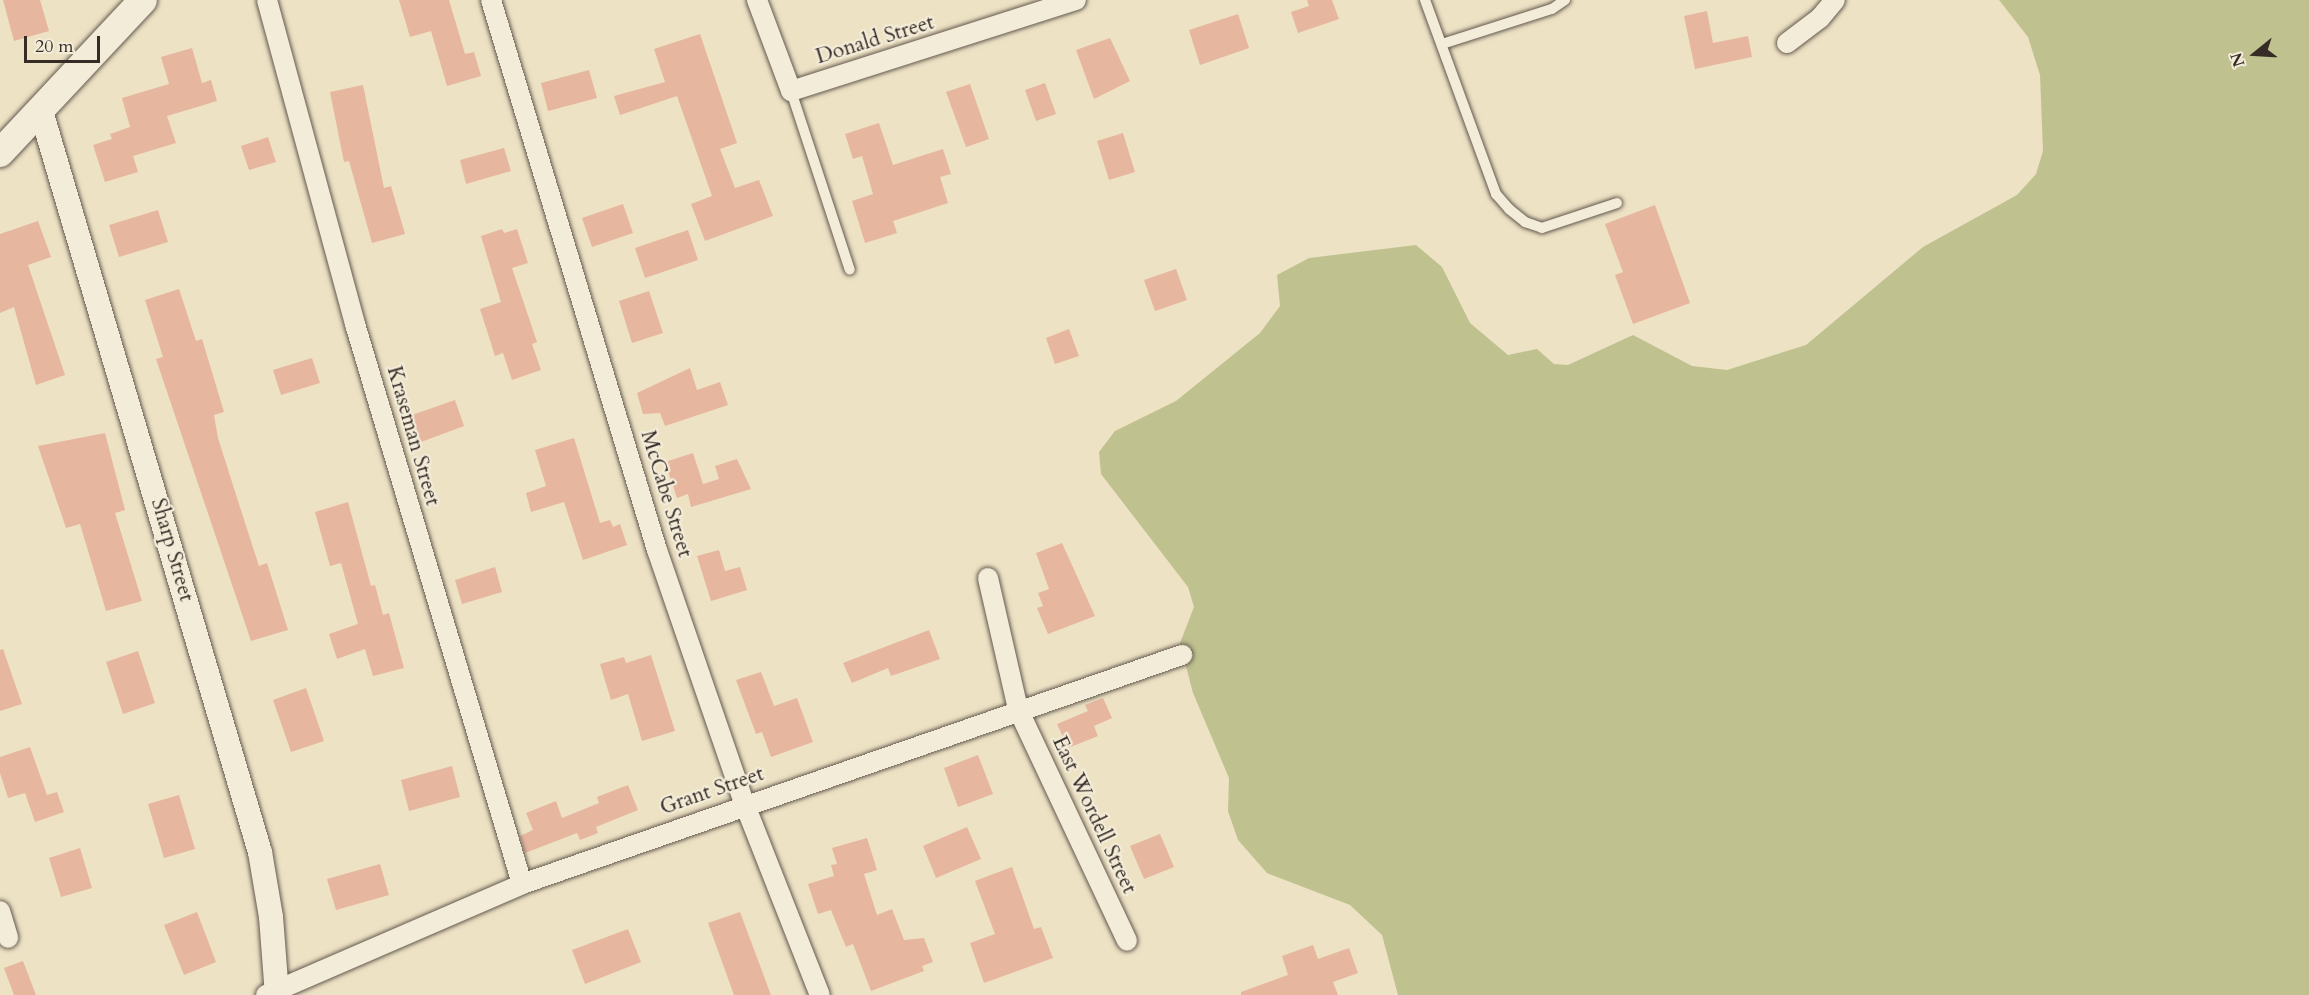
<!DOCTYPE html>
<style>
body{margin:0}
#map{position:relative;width:2309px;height:995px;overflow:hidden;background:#ede2c4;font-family:Cardo,serif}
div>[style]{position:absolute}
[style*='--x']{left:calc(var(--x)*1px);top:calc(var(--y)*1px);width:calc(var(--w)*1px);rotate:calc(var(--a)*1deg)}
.green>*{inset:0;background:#bfc18f}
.building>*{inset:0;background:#e7b69f}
.roads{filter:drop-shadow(0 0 2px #64594e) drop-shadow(0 0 2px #64594e)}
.service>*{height:10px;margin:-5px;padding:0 5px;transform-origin:5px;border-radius:5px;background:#f3ecd9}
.minor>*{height:20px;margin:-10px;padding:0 10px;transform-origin:10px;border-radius:10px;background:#f3ecd9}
.tertiary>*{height:24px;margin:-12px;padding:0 12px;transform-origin:12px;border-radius:12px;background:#f3ecd9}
.secondary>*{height:28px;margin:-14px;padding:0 14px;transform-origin:14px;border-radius:14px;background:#f3ecd9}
span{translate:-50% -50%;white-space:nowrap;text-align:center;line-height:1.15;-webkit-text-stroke:4.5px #f3ecd9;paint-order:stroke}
.street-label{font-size:21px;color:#372b26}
.north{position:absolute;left:2225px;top:24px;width:60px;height:60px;-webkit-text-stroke:4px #f3ecd9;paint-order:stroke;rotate:252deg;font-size:16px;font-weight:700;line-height:24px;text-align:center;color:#372b26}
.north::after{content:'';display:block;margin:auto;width:21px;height:27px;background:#372b26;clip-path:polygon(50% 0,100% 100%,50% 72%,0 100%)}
.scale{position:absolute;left:24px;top:36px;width:76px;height:27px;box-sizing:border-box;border:3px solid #372b26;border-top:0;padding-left:8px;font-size:18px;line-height:21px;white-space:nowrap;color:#372b26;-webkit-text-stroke:4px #f3ecd9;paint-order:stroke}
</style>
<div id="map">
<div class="green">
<div style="clip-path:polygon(1999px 0,2309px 0,2309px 995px,1398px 995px,1382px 935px,1350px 905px,1267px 873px,1238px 840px,1228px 811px,1229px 778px,1193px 693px,1180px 643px,1194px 607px,1188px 587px,1101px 474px,1099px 452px,1115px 431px,1176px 401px,1260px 333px,1280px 306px,1277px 275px,1309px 258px,1416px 245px,1442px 267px,1470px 323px,1508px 355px,1537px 349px,1554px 364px,1568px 365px,1633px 335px,1692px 366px,1727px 370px,1806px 345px,1923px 247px,2017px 195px,2036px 174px,2043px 151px,2040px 75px,2028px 37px)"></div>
</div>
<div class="building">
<div style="clip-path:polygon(3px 0,40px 0,49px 31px,14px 41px)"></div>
<div style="clip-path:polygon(399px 0,449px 0,465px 54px,474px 52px,481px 76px,447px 86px,431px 31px,410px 37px)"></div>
<div style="clip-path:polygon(1307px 0,1332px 0,1339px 19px,1298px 33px,1291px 12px,1309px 6px)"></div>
<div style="clip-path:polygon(1707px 11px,1713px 43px,1748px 36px,1752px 57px,1695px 69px,1684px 16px)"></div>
<div style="clip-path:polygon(1238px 14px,1249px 48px,1200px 65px,1189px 30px)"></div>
<div style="clip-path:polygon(700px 34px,737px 143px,720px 149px,735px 188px,759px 180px,773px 216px,705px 241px,691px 204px,712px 196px,677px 96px,620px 115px,614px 96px,665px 82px,654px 49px)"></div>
<div style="clip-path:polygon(1110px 38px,1130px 81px,1094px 99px,1076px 50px)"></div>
<div style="clip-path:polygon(192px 48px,202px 83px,211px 80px,217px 101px,167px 116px,176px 143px,133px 156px,138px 172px,105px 182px,93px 145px,112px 139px,110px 134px,130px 127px,122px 98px,169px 84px,161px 57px)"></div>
<div style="clip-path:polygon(589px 70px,597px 98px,548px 111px,541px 83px)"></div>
<div style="clip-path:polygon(1045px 83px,1056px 114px,1036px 121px,1025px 90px)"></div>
<div style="clip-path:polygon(970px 84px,989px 139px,966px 147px,946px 92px)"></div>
<div style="clip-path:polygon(363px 85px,384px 188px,391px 186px,405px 234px,372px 243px,349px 161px,344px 162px,330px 92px)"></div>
<div style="clip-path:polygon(879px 123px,893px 165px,943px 149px,951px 174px,940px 177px,948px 203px,893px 221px,897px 233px,865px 243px,852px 201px,873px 194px,862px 156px,853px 159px,845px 134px)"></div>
<div style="clip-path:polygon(1123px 133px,1135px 172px,1109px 180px,1097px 141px)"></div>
<div style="clip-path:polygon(268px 137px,276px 162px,249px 170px,241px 146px)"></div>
<div style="clip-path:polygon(504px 148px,511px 171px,466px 184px,460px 160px)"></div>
<div style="clip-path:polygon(623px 204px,633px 233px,592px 247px,582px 218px)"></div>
<div style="clip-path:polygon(1655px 205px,1690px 303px,1633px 324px,1615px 275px,1623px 272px,1605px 224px)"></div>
<div style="clip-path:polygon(158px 210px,168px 242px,119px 257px,109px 225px)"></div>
<div style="clip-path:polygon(38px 221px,51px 257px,28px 265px,65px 375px,36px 385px,14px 307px,0 313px,0 234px)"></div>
<div style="clip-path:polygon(502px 229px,504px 233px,517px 229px,528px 263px,512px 268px,537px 342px,532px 344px,541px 370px,512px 380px,503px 353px,495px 356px,480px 309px,501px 302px,481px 236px)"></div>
<div style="clip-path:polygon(688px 230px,698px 260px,645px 278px,635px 248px)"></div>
<div style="clip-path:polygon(1176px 269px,1187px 300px,1155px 311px,1144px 280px)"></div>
<div style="clip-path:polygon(179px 289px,196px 341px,202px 339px,224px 412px,214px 415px,218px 438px,247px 529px,259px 566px,267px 563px,288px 630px,251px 641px,156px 359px,163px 357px,145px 300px)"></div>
<div style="clip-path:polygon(649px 291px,663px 333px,632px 343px,619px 301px)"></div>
<div style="clip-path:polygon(1069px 329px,1079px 356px,1055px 364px,1046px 338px)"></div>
<div style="clip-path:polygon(312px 358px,320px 383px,281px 395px,273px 370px)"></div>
<div style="clip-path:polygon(690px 368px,697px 390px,720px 382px,728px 405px,665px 426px,660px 413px,643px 414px,637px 393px)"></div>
<div style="clip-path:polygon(455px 400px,464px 426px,421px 442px,412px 415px)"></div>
<div style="clip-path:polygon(105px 433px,125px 510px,115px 513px,142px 601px,106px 611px,80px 524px,66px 528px,38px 446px)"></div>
<div style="clip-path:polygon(574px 438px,600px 523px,610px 520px,613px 527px,620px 524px,627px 545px,583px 560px,564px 502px,531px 512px,526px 493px,546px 486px,535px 450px)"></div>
<div style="clip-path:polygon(693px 453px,703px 484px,719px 479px,715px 466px,737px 459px,751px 489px,691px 507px,688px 494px,677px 498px,665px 462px)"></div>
<div style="clip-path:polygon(348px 502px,371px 586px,375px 585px,383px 615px,389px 613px,404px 668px,373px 676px,365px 649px,337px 659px,329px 634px,358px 624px,341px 563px,330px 566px,315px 512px)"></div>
<div style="clip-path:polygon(1062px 543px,1095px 616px,1048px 634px,1037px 608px,1043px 606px,1038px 593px,1049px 589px,1036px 553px)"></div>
<div style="clip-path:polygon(719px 550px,725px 571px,740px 567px,747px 590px,711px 601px,697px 556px)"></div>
<div style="clip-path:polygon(495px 567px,502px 592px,462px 604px,455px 580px)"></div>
<div style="clip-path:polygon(929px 630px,940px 659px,891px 676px,888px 668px,852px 683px,843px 663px)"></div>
<div style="clip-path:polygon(3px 649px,22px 704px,0 711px,0 650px)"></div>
<div style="clip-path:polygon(138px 651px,155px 703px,123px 714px,106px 662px)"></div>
<div style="clip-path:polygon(651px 655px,675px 731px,642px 741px,628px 694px,611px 700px,600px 664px,624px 657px,626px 663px)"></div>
<div style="clip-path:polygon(761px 672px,774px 706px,797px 698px,813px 742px,771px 757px,762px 732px,756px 734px,736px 680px)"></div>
<div style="clip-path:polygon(306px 688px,324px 741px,291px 752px,273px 700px)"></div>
<div style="clip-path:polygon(1103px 698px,1112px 718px,1094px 726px,1098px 736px,1068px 748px,1057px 724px,1088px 711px,1085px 705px)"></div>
<div style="clip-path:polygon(30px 747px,47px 795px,57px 792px,64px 812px,35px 822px,25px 793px,8px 798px,0 773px,0 757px)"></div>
<div style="clip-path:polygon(978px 755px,993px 794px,958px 807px,944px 768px)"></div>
<div style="clip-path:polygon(452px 766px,460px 797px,409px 811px,401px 780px)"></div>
<div style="clip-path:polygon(628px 785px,638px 810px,596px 827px,598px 833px,580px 840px,577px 833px,525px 853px,520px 836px,533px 830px,526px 813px,556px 801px,562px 818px,599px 803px,597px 797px)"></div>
<div style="clip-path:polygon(179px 795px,195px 849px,164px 858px,148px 804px)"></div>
<div style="clip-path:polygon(967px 827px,981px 859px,936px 878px,923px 846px)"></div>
<div style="clip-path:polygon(1160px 834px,1174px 867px,1144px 879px,1130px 846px)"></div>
<div style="clip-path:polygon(867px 838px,877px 870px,864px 874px,877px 915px,892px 909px,904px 940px,924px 938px,933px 962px,922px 966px,924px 971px,871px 991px,853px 944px,846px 947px,831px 910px,818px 914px,808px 884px,834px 876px,831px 865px,837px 864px,832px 848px)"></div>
<div style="clip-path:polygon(80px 848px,92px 888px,61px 897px,49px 858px)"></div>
<div style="clip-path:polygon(380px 864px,389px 895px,336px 910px,327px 879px)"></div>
<div style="clip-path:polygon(1012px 867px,1034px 929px,1041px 927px,1053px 958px,984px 983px,970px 943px,995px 934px,975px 881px)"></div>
<div style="clip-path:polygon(197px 912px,216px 962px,184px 975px,164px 925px)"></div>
<div style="clip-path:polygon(740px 912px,771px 995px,734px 995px,708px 923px)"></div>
<div style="clip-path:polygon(628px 929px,641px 962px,585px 984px,572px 950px)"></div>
<div style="clip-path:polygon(1313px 945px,1318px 959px,1349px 948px,1358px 973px,1333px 982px,1338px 995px,1241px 995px,1241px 992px,1288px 975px,1282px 956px)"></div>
<div style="clip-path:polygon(23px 961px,36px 995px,14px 995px,4px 968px)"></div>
</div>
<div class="roads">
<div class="service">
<div style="--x:1425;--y:0;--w:207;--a:69.9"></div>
<div style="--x:1496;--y:194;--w:20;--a:49"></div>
<div style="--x:1509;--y:209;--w:21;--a:39"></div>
<div style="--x:1525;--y:222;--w:18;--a:19"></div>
<div style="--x:1542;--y:228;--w:79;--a:-18.4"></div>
<div style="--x:1442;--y:44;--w:115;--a:-17.7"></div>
<div style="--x:1552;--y:9;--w:16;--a:-35"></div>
<div style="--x:791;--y:91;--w:188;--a:71.8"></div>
</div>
<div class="minor">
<div style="--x:267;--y:0;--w:336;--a:74.8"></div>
<div style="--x:355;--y:324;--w:584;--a:73.39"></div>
<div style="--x:491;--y:0;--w:575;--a:73.21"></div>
<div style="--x:657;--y:550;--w:270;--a:71"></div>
<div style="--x:745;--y:805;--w:204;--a:68.5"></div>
<div style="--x:757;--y:0;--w:97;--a:69.5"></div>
<div style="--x:791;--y:91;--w:299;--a:-17.7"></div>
<div style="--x:1787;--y:43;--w:41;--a:-37.1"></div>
<div style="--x:1820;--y:18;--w:23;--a:-50"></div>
<div style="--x:988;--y:578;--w:134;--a:77.1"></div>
<div style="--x:1018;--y:709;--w:256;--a:64.8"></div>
<div style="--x:0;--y:911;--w:28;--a:73"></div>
<div style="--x:266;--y:995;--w:279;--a:-23.4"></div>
<div style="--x:522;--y:884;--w:699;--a:-19.14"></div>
</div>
<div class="tertiary">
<div style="--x:41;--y:111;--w:773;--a:73.54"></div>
<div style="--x:260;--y:852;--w:66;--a:80.4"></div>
<div style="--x:271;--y:917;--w:78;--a:85.6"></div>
</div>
<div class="secondary">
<div style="--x:0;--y:153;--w:209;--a:-46.9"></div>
</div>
</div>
<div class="street-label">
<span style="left:875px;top:40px;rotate:-17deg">Donald Street</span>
<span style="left:413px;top:436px;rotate:74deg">Kraseman Street</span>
<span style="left:666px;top:494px;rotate:73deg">McCabe Street</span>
<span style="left:172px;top:550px;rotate:74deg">Sharp Street</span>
<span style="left:712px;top:791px;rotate:-19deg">Grant Street</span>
<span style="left:1094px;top:815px;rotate:65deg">East Wordell Street</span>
</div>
<div class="north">N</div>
<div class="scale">20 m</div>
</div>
